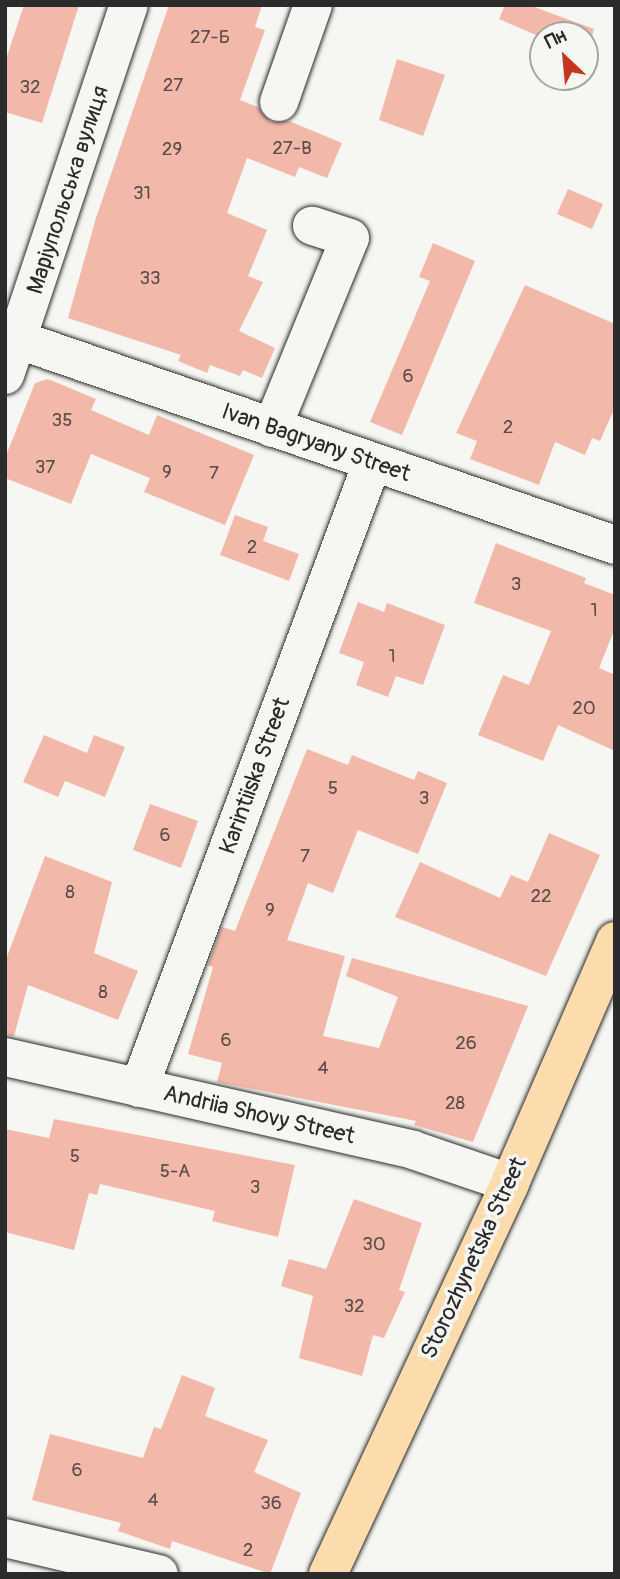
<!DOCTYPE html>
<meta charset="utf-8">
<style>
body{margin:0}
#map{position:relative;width:620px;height:1579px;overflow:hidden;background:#f6f6f2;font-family:Pangolin,sans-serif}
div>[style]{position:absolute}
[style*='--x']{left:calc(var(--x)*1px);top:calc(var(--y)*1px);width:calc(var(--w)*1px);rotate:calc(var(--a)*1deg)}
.building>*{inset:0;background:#f2b9aa}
.roads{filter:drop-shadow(0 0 2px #2b2b2b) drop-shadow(0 0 2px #2b2b2b)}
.minor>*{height:38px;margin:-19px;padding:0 19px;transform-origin:19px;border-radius:19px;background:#f6f6f2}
.major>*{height:38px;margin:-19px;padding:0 19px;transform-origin:19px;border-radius:19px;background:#fcdcac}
span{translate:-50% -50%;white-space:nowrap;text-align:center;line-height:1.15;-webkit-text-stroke:7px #f6f6f2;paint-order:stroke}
.number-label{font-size:19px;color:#5d4e4b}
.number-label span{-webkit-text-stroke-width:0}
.street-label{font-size:23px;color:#2b2b2b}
.frame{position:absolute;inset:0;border:7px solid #2b2b2b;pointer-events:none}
.north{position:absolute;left:529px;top:21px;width:70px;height:70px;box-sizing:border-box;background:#f6f6f2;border:2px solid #a5a5a2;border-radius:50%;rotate:334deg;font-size:19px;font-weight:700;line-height:28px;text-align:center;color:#2b2b2b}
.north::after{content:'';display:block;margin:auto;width:24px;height:32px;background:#c8321e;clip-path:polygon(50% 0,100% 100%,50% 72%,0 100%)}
</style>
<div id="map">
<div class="building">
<div style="clip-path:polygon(24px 5px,79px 5px,42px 123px,5px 112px,5px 62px)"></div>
<div style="clip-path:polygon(169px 5px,262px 5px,255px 27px,265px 30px,240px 100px,258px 107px,271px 122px,289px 121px,342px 143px,327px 178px,299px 167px,295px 177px,247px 158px,227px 213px,267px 230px,248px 276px,263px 282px,239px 331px,275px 348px,262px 378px,243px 370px,240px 376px,210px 365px,207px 373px,178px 361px,181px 355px,68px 318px,96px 218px)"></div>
<div style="clip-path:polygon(505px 5px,529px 5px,594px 29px,586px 57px,585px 35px,543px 38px,499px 19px)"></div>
<div style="clip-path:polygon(397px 59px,445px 75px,423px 136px,379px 120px)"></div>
<div style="clip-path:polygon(568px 189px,603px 204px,592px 229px,557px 214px)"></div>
<div style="clip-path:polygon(433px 243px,475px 261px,402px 435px,370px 422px,430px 281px,419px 277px)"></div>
<div style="clip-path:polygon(525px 285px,615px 324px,615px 407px,600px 441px,592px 438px,585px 455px,555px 442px,539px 485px,470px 459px,477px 441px,456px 433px)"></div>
<div style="clip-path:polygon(48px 379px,96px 399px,91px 410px,149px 435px,157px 415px,254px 455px,225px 525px,144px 492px,150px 478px,91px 454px,71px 504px,5px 478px,5px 458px,35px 383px)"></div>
<div style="clip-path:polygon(235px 515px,268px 527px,263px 541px,299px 554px,289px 581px,220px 555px)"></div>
<div style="clip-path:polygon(496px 543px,586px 578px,584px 583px,615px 595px,615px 628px,599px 668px,615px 675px,615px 751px,558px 725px,543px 761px,478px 735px,503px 675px,529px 685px,551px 631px,474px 603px)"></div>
<div style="clip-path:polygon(358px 602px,384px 612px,387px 603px,445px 625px,423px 685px,396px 676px,388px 697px,356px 685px,364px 662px,339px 653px)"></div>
<div style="clip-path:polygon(44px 735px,87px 753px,94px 735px,125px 747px,105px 797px,65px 781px,58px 797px,23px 782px)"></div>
<div style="clip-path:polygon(307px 749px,348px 765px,352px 755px,414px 780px,418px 771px,447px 783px,418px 854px,358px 830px,333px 893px,308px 883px,287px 940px,345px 956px,323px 1036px,379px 1048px,398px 997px,346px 976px,352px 958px,528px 1006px,473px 1142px,414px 1125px,416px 1121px,217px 1082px,222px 1063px,188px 1054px,213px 967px,208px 965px,222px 927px,235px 931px)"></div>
<div style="clip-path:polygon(150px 804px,198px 821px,181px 868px,133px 850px)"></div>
<div style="clip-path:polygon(549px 833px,600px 855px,546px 976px,395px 917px,420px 862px,500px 898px,511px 875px,528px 882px)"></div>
<div style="clip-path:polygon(45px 856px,112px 882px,94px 953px,138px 971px,118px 1020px,28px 985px,14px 1036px,5px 1035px,5px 962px)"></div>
<div style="clip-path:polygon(54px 1119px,295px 1165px,278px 1237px,212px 1221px,215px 1211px,100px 1184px,97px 1195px,89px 1193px,74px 1250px,5px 1232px,5px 1129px,49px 1138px)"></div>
<div style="clip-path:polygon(354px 1199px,422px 1223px,399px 1290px,405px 1292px,384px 1338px,373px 1335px,362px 1376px,299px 1358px,313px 1296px,281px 1286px,289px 1259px,326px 1269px)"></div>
<div style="clip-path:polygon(182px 1375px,215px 1388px,205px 1416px,268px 1440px,254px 1472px,301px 1493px,270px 1574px,172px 1541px,170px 1549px,118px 1531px,121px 1523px,32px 1500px,50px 1434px,143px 1458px,154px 1427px,161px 1429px)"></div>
</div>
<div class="roads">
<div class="minor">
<div style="--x:279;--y:102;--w:103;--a:-70.7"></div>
<div style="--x:19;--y:340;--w:630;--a:18.98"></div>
<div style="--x:5;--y:375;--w:390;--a:-71.5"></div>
<div style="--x:272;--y:428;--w:205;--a:-67.7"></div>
<div style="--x:350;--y:238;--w:40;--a:-162"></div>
<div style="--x:5;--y:1057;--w:418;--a:12.8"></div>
<div style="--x:413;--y:1150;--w:102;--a:18.8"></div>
<div style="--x:139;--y:1088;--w:667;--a:-69.55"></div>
<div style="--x:5;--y:1538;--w:158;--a:13.2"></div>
</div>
<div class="major">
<div style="--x:328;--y:1574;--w:431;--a:-65"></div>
<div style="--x:510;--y:1183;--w:264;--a:-66.5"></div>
</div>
</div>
<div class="number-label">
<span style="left:210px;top:38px">27-Б</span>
<span style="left:173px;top:86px">27</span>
<span style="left:30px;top:88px">32</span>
<span style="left:292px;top:149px">27-В</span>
<span style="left:172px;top:150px">29</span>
<span style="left:142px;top:194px">31</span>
<span style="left:150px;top:279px">33</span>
<span style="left:408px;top:377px">6</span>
<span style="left:62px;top:421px">35</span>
<span style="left:508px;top:428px">2</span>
<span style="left:45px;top:468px">37</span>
<span style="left:167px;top:473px">9</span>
<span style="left:214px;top:474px">7</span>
<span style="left:252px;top:548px">2</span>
<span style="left:516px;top:585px">3</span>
<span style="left:594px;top:611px">1</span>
<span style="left:392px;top:657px">1</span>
<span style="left:584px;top:709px">20</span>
<span style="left:333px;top:789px">5</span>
<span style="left:424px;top:799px">3</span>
<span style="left:165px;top:836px">6</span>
<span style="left:305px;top:857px">7</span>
<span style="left:70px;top:893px">8</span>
<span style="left:541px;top:897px">22</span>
<span style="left:270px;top:911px">9</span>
<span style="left:103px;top:993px">8</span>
<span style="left:226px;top:1041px">6</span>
<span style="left:466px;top:1044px">26</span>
<span style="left:323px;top:1069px">4</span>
<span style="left:455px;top:1104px">28</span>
<span style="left:75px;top:1157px">5</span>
<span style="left:175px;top:1172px">5-А</span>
<span style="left:255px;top:1188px">3</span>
<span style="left:374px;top:1245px">30</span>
<span style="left:354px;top:1307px">32</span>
<span style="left:77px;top:1471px">6</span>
<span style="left:153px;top:1501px">4</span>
<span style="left:271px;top:1504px">36</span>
<span style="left:248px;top:1551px">2</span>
</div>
<div class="street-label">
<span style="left:68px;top:190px;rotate:-72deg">Маріупольська вулиця</span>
<span style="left:316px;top:443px;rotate:19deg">Ivan Bagryany Street</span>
<span style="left:255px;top:776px;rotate:-70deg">Karintiiska Street</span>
<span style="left:259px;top:1115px;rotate:13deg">Andriia Shovy Street</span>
<span style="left:474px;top:1258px;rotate:-65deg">Storozhynetska Street</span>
</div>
<div class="frame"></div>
<div class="north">Пн</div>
</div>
